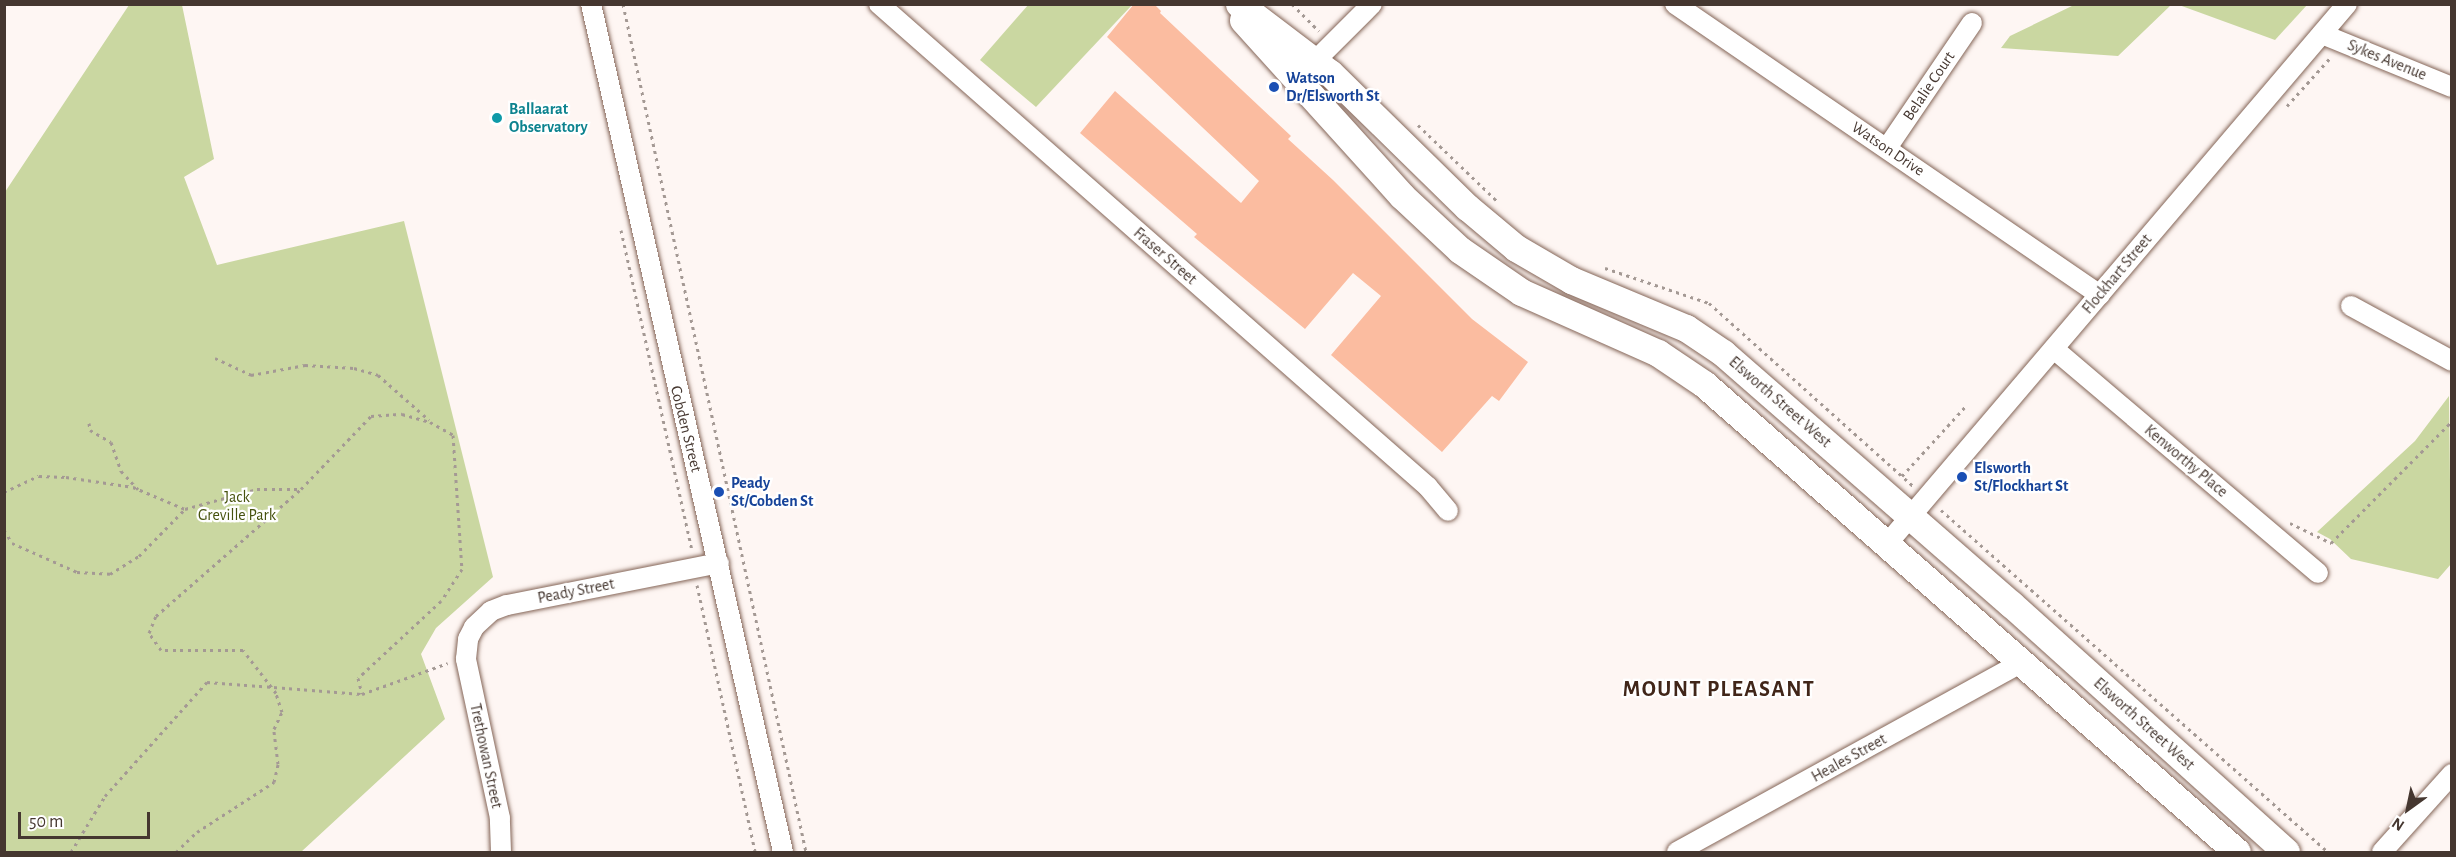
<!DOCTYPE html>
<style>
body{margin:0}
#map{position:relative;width:2456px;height:857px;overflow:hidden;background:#fef6f3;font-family:"Alegreya Sans",sans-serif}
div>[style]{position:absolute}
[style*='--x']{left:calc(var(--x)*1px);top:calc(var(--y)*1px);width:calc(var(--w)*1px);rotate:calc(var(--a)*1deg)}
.green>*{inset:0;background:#cad7a1}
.building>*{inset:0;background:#fbbca0}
.path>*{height:3px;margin-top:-1.5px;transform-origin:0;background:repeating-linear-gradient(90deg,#a49994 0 3px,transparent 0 7.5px)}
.roads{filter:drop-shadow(0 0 2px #846557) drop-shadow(0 0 2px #846557)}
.street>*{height:20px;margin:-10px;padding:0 10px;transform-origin:10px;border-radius:10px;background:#fff}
.secondary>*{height:27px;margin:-13.5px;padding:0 13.5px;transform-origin:13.5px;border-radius:13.5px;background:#fff}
.dots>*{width:16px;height:16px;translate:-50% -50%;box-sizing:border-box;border:3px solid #fff;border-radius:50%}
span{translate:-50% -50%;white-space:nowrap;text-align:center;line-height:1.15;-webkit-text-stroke:4.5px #fff;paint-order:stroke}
.street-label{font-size:16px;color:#453730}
.transit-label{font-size:16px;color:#164399;font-weight:700}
.left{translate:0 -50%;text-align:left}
.culture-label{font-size:16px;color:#0d838f;font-weight:700}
.park-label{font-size:16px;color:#46520e}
.district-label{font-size:22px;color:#412619;font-weight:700;letter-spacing:1.5px}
.frame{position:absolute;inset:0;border:6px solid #453730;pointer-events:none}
.north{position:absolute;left:2378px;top:779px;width:60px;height:60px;-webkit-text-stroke:4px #fff;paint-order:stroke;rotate:213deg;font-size:16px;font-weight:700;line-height:24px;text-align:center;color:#453730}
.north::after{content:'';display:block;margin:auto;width:21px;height:27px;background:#453730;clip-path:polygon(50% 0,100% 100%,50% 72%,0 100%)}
.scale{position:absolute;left:18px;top:812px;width:132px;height:27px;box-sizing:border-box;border:3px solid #453730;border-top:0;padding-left:8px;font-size:18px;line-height:21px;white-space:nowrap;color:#453730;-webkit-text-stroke:4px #fff;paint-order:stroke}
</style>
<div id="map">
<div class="green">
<div style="clip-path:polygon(1029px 4px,1132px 4px,1132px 5px,1036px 107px,980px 60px)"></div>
<div style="clip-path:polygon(129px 5px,182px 5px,214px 159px,184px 177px,217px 265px,404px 221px,493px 577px,436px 628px,421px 654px,445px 719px,301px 852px,5px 852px,5px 192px)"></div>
<div style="clip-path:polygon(2074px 5px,2074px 4px,2171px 5px,2118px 56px,2001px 48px,2010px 36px)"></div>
<div style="clip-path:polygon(2179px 5px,2307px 5px,2275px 40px)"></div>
<div style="clip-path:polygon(2449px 396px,2451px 564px,2438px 579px,2351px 559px,2330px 539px,2317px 532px,2415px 441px)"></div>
</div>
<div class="building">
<div style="clip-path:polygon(1134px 4px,1154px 4px,1161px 11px,1160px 13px,1291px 136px,1288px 139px,1333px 180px,1472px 319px,1528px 362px,1499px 401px,1492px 396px,1442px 452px,1331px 355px,1381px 296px,1353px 273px,1305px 329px,1194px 237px,1197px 234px,1080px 133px,1115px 91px,1241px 203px,1259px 181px,1107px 37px)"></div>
</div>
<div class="path">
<div style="--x:623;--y:4;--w:868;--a:77.82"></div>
<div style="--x:1292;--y:4;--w:38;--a:45"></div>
<div style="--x:2287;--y:106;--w:66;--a:-48.1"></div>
<div style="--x:1418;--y:125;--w:110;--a:43.9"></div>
<div style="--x:621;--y:230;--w:329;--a:77.5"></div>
<div style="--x:1605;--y:268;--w:110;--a:18.6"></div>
<div style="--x:1709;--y:303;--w:274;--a:41.9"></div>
<div style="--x:215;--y:358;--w:40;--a:25"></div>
<div style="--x:251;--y:375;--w:55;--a:-10.5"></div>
<div style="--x:305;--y:365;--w:49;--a:3.5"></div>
<div style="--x:354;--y:368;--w:25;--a:16"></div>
<div style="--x:378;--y:375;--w:68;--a:41.4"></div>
<div style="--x:89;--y:423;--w:7;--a:82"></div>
<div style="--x:90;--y:430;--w:24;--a:30"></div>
<div style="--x:111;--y:442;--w:31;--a:71"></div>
<div style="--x:121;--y:471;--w:25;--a:47"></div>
<div style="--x:1902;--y:476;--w:93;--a:-47.6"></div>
<div style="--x:4;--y:492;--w:38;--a:-25"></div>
<div style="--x:39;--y:476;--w:27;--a:2"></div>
<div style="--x:66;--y:477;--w:68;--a:8.5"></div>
<div style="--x:133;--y:487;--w:56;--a:22.9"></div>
<div style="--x:185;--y:509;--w:75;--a:-15.5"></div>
<div style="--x:257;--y:489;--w:44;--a:0"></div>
<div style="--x:301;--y:489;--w:101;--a:-46.2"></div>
<div style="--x:371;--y:416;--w:31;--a:-4"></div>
<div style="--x:402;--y:414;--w:29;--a:16"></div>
<div style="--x:430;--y:422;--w:26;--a:29"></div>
<div style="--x:453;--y:435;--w:134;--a:86.2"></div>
<div style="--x:462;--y:569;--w:38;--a:123"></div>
<div style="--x:441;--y:601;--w:113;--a:137.1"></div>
<div style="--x:358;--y:678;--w:16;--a:76"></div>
<div style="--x:362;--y:694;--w:91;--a:-19.8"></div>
<div style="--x:1941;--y:510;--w:516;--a:41.47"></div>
<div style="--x:2290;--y:523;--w:46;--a:26"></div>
<div style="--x:2331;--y:543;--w:172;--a:-45.2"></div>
<div style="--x:4;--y:530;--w:15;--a:58"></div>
<div style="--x:12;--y:543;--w:71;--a:24"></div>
<div style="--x:77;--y:572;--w:33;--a:3"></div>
<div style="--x:110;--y:574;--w:34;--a:-32"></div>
<div style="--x:139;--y:556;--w:66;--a:-45.6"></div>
<div style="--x:697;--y:585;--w:273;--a:77.7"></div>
<div style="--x:71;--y:852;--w:66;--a:-58.7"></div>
<div style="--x:105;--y:796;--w:153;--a:-48.2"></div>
<div style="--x:207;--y:682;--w:155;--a:4.4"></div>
<div style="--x:176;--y:852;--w:29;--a:-44"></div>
<div style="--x:197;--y:832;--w:92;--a:-33"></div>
<div style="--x:274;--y:782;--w:18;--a:-77"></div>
<div style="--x:278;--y:764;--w:35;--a:-97"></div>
<div style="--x:274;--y:729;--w:19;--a:-65"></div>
<div style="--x:282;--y:712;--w:20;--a:-108"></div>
<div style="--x:276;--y:693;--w:54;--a:-127.5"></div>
<div style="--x:243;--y:650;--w:82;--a:180"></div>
<div style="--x:161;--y:650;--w:21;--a:-125"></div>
<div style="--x:149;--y:633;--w:18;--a:-68"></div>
<div style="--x:156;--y:616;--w:191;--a:-41.2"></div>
</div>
<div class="roads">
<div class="street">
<div style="--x:591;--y:4;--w:869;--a:77.24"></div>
<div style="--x:879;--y:4;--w:731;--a:41.34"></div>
<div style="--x:1428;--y:487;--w:31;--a:50"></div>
<div style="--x:1675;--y:4;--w:515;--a:34.4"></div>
<div style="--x:2322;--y:34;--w:140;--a:22.2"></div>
<div style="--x:1306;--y:70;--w:93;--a:-45"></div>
<div style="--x:1887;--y:148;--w:151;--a:-55.8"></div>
<div style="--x:2351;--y:306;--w:115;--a:28.6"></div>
<div style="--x:2054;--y:349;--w:346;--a:40.3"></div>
<div style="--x:1887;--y:544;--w:709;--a:-49.57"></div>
<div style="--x:501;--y:852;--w:34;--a:-92"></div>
<div style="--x:500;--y:818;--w:163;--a:-102.1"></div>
<div style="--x:466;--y:659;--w:20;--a:-84"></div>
<div style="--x:468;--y:639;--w:13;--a:-63"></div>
<div style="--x:474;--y:627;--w:23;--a:-43"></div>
<div style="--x:491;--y:611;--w:17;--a:-21"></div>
<div style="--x:507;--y:605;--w:216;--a:-11.2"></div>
<div style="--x:1677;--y:852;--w:393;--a:-28.8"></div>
<div style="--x:2382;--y:852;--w:105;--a:-48.1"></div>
</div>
<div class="secondary">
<div style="--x:1239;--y:4;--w:114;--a:37.2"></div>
<div style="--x:1330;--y:73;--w:192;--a:44.4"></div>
<div style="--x:1467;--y:207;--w:64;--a:39.9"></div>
<div style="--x:1516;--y:248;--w:64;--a:30.2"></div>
<div style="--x:1571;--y:280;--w:125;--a:22.7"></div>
<div style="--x:1686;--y:328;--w:45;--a:34"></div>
<div style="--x:1723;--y:353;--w:382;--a:41.1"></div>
<div style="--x:2011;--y:604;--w:370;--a:42"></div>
<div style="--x:1243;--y:20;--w:237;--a:47.9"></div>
<div style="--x:1402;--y:196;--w:79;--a:43"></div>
<div style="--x:1460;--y:250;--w:74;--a:34.5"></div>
<div style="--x:1521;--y:292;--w:150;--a:24"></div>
<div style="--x:1658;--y:353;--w:55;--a:34"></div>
<div style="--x:1704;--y:384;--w:709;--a:41.28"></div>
</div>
</div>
<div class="dots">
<div style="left:1274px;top:87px;background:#1a4fb4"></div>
<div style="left:497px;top:118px;background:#0f9aa8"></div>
<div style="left:1962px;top:477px;background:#1a4fb4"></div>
<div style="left:719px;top:492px;background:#1a4fb4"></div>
</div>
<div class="street-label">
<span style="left:2387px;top:60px;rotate:22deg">Sykes Avenue</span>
<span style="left:1929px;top:86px;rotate:-56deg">Belalie Court</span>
<span style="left:1888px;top:149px;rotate:34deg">Watson Drive</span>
<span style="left:1165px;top:256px;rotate:41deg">Fraser Street</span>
<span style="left:2117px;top:274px;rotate:-50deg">Flockhart Street</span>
<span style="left:1780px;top:402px;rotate:41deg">Elsworth Street West</span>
<span style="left:686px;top:429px;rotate:76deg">Cobden Street</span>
<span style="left:2186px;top:461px;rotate:40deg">Kenworthy Place</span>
<span style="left:576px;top:591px;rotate:-11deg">Peady Street</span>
<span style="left:2144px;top:724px;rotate:42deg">Elsworth Street West</span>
<span style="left:486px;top:756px;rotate:78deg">Trethowan Street</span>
<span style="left:1849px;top:758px;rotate:-29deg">Heales Street</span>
</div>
<div class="transit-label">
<span class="left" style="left:1286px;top:87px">Watson<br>Dr/Elsworth St</span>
<span class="left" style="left:1974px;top:477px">Elsworth<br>St/Flockhart St</span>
<span class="left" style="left:731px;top:492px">Peady<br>St/Cobden St</span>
</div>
<div class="culture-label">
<span class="left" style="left:509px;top:118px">Ballaarat<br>Observatory</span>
</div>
<div class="park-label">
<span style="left:237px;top:506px">Jack<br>Greville Park</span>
</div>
<div class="district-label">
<span style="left:1719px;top:690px">MOUNT PLEASANT</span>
</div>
<div class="frame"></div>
<div class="north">N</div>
<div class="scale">50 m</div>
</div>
